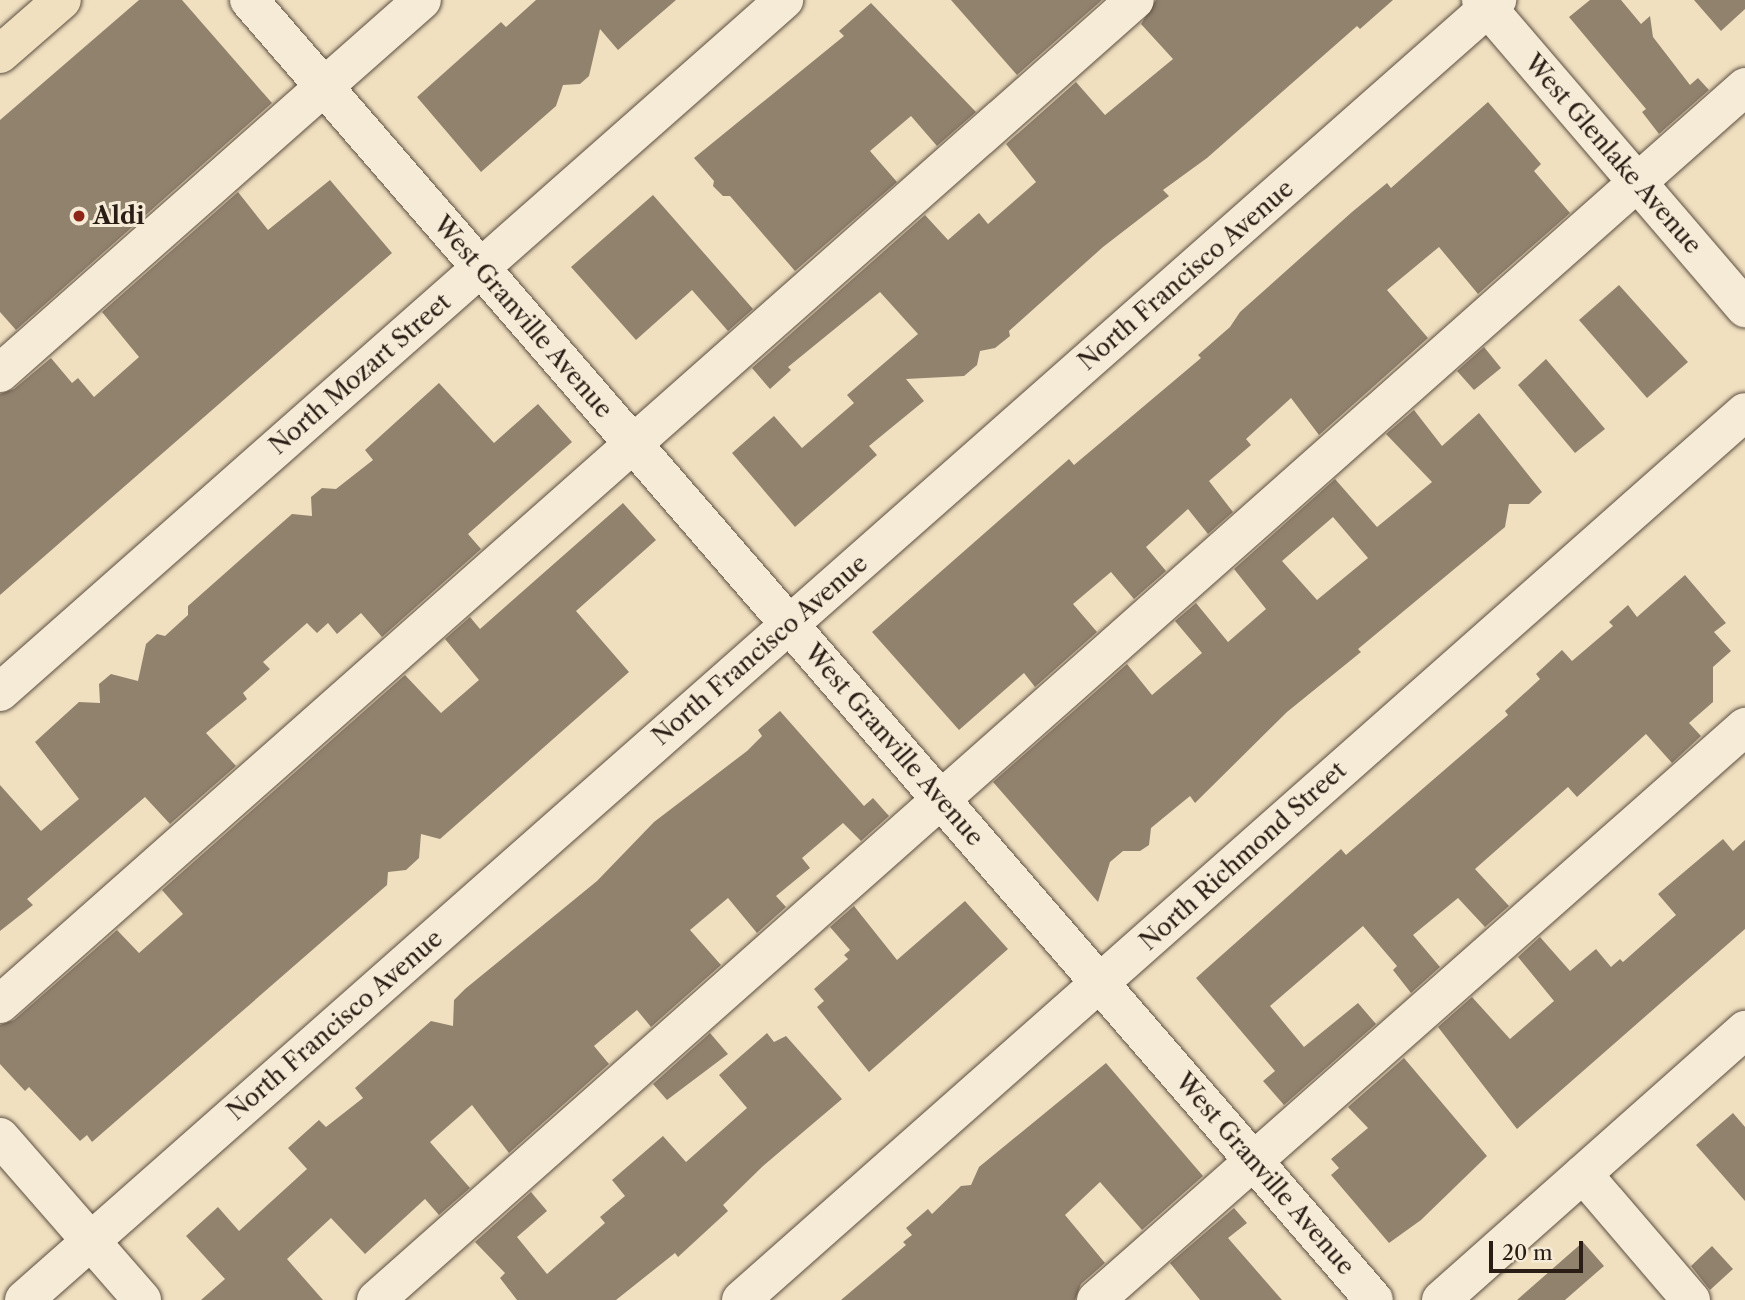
<!DOCTYPE html>
<style>
body{margin:0}
#map{position:relative;width:1745px;height:1300px;overflow:hidden;background:#f0e0c0;font-family:"Libre Caslon Text",serif}
div>[style]{position:absolute}
[style*='--x']{left:calc(var(--x)*1px);top:calc(var(--y)*1px);width:calc(var(--w)*1px);rotate:calc(var(--a)*1deg)}
.building>*{inset:0;background:#91826e}
.roads{filter:drop-shadow(0 0 2px #5c4e40) drop-shadow(0 0 2px #5c4e40)}
.minor>*{height:38px;margin:-19px;padding:0 19px;transform-origin:19px;border-radius:19px;background:#f5ebd6}
.major>*{height:38px;margin:-19px;padding:0 19px;transform-origin:19px;border-radius:19px;background:#f0e0c0}
.dots>*{width:19px;height:19px;translate:-50% -50%;box-sizing:border-box;border:4px solid #f5ebd6;border-radius:50%}
span{translate:-50% -50%;white-space:nowrap;text-align:center;line-height:1.15;-webkit-text-stroke:6px #f5ebd6;paint-order:stroke}
.street-label{font-size:24px;color:#2a1d15}
.poi-label{font-size:24px;color:#2a1d15;font-weight:700}
.left{translate:0 -50%;text-align:left}
.scale{position:absolute;left:1489px;top:1241px;width:94px;height:32px;box-sizing:border-box;border:4px solid #2a1d15;border-top:0;padding-left:9px;font-size:21px;line-height:24px;white-space:nowrap;color:#2a1d15;-webkit-text-stroke:5px #f5ebd6;paint-order:stroke}
</style>
<div id="map">
<div class="building">
<div style="clip-path:polygon(139px 0,182px 0,272px 103px,16px 330px,0 312px,0 120px)"></div>
<div style="clip-path:polygon(536px 0,676px 0,618px 50px,600px 29px,589px 76px,580px 84px,563px 85px,556px 106px,481px 172px,417px 97px,501px 22px,506px 27px)"></div>
<div style="clip-path:polygon(951px 0,1102px 0,1017px 75px)"></div>
<div style="clip-path:polygon(1156px 0,1393px 0,1360px 29px,1357px 26px,1207px 158px,1163px 190px,1169px 196px,1103px 247px,1009px 331px,1010px 336px,995px 348px,980px 351px,977px 365px,964px 376px,906px 379px,924px 401px,869px 446px,877px 455px,795px 527px,732px 453px,774px 416px,802px 448px,854px 403px,847px 395px,918px 334px,880px 292px,788px 367px,791px 370px,770px 389px,752px 368px,925px 215px,948px 240px,979px 213px,988px 224px,1036px 182px,1006px 144px,1076px 82px,1105px 115px,1173px 59px,1141px 24px)"></div>
<div style="clip-path:polygon(1590px 0,1621px 0,1641px 24px,1650px 16px,1653px 37px,1690px 85px,1698px 78px,1709px 90px,1659px 134px,1642px 112px,1646px 109px,1569px 17px)"></div>
<div style="clip-path:polygon(1694px 0,1745px 0,1745px 9px,1721px 31px)"></div>
<div style="clip-path:polygon(871px 3px,976px 112px,937px 146px,911px 116px,870px 151px,897px 182px,795px 271px,730px 196px,723px 196px,713px 186px,714px 181px,694px 158px,844px 36px,839px 31px)"></div>
<div style="clip-path:polygon(1488px 102px,1541px 164px,1534px 171px,1570px 213px,1478px 294px,1439px 247px,1387px 290px,1428px 338px,1319px 435px,1291px 398px,1246px 439px,1251px 445px,1209px 481px,1233px 512px,1208px 534px,1188px 509px,1146px 547px,1166px 571px,1134px 599px,1111px 572px,1073px 604px,1097px 632px,1035px 687px,1024px 673px,959px 730px,872px 632px,1069px 459px,1074px 465px,1201px 358px,1198px 355px,1230px 327px,1240px 312px,1352px 212px,1387px 183px,1391px 188px)"></div>
<div style="clip-path:polygon(330px 180px,392px 253px,0 595px,0 394px,14px 389px,51px 358px,72px 383px,78px 378px,94px 397px,139px 357px,102px 312px,238px 192px,268px 230px)"></div>
<div style="clip-path:polygon(653px 195px,753px 309px,728px 331px,692px 290px,636px 340px,571px 267px)"></div>
<div style="clip-path:polygon(1619px 285px,1688px 362px,1647px 398px,1579px 320px)"></div>
<div style="clip-path:polygon(1484px 347px,1501px 368px,1474px 390px,1457px 371px)"></div>
<div style="clip-path:polygon(1546px 359px,1605px 429px,1575px 453px,1518px 385px)"></div>
<div style="clip-path:polygon(439px 383px,494px 443px,538px 404px,572px 442px,468px 534px,481px 549px,382px 637px,361px 613px,337px 634px,328px 623px,317px 633px,307px 623px,263px 662px,270px 669px,243px 693px,247px 699px,206px 733px,236px 766px,170px 824px,145px 797px,27px 899px,33px 905px,0 931px,0 785px,41px 831px,79px 799px,35px 742px,79px 702px,100px 703px,99px 684px,111px 674px,138px 681px,146px 644px,157px 634px,165px 636px,188px 615px,188px 606px,292px 514px,312px 516px,311px 497px,322px 488px,336px 489px,373px 460px,365px 450px)"></div>
<div style="clip-path:polygon(evenodd,1414px 410px,1442px 446px,1479px 413px,1542px 492px,1529px 504px,1509px 504px,1505px 527px,1358px 649px,1361px 652px,1287px 712px,1195px 803px,1190px 796px,1151px 828px,1149px 845px,1140px 851px,1123px 851px,1110px 862px,1098px 902px,993px 782px,1127px 664px,1152px 695px,1202px 653px,1175px 621px,1196px 603px,1228px 642px,1266px 609px,1234px 569px,1335px 479px,1377px 527px,1432px 482px,1386px 434px,1414px 410px,1333px 517px,1368px 558px,1317px 600px,1282px 561px,1333px 517px)"></div>
<div style="clip-path:polygon(623px 503px,656px 540px,576px 611px,629px 672px,440px 839px,421px 834px,419px 858px,406px 870px,388px 872px,387px 885px,92px 1142px,87px 1135px,80px 1141px,29px 1087px,25px 1091px,0 1064px,0 1025px,14px 1020px,117px 930px,139px 953px,183px 914px,162px 890px,405px 675px,441px 713px,479px 680px,445px 639px,470px 617px,480px 629px)"></div>
<div style="clip-path:polygon(1685px 575px,1726px 623px,1714px 632px,1731px 651px,1713px 667px,1713px 702px,1689px 723px,1701px 736px,1672px 763px,1646px 734px,1577px 797px,1568px 787px,1475px 869px,1509px 906px,1485px 927px,1458px 898px,1413px 935px,1440px 967px,1411px 993px,1393px 970px,1397px 966px,1363px 926px,1270px 1006px,1304px 1047px,1358px 1003px,1376px 1024px,1284px 1105px,1263px 1081px,1275px 1071px,1196px 978px,1341px 849px,1346px 855px,1508px 715px,1505px 711px,1540px 679px,1536px 674px,1562px 650px,1572px 661px,1613px 626px,1609px 622px,1628px 605px,1637px 617px)"></div>
<div style="clip-path:polygon(780px 711px,864px 806px,873px 798px,889px 816px,861px 841px,843px 823px,802px 858px,810px 868px,776px 896px,786px 907px,757px 933px,728px 898px,690px 930px,721px 965px,651px 1027px,637px 1010px,594px 1046px,609px 1064px,509px 1153px,472px 1105px,430px 1142px,470px 1188px,439px 1215px,425px 1199px,365px 1254px,331px 1218px,287px 1259px,323px 1300px,201px 1300px,225px 1279px,186px 1236px,218px 1207px,239px 1231px,307px 1169px,288px 1148px,319px 1120px,326px 1127px,363px 1098px,355px 1088px,431px 1021px,453px 1026px,454px 1000px,465px 989px,597px 881px,654px 822px,747px 751px,762px 736px,758px 730px)"></div>
<div style="clip-path:polygon(1723px 839px,1733px 851px,1745px 840px,1745px 929px,1517px 1129px,1438px 1027px,1472px 997px,1510px 1039px,1554px 1001px,1518px 957px,1540px 937px,1570px 971px,1596px 949px,1611px 967px,1620px 959px,1623px 962px,1676px 915px,1658px 894px)"></div>
<div style="clip-path:polygon(965px 901px,1008px 949px,869px 1072px,817px 1007px,824px 1001px,814px 989px,848px 959px,844px 955px,850px 950px,830px 927px,854px 906px,897px 960px)"></div>
<div style="clip-path:polygon(710px 1033px,728px 1054px,667px 1100px,653px 1084px)"></div>
<div style="clip-path:polygon(767px 1033px,774px 1042px,786px 1036px,842px 1099px,763px 1166px,723px 1205px,728px 1211px,678px 1257px,675px 1253px,616px 1300px,517px 1300px,500px 1278px,505px 1273px,475px 1242px,531px 1192px,547px 1211px,517px 1237px,547px 1274px,605px 1223px,600px 1217px,625px 1196px,612px 1180px,663px 1136px,686px 1162px,747px 1108px,719px 1075px)"></div>
<div style="clip-path:polygon(1404px 1058px,1487px 1156px,1421px 1220px,1389px 1243px,1331px 1175px,1339px 1168px,1331px 1159px,1368px 1128px,1348px 1107px)"></div>
<div style="clip-path:polygon(1106px 1063px,1203px 1176px,1142px 1230px,1100px 1182px,1065px 1215px,1105px 1263px,1081px 1284px,1075px 1300px,841px 1300px,906px 1245px,903px 1242px,912px 1235px,906px 1228px,928px 1209px,932px 1214px,961px 1186px,971px 1185px,979px 1167px)"></div>
<div style="clip-path:polygon(1733px 1113px,1745px 1127px,1745px 1201px,1696px 1145px)"></div>
<div style="clip-path:polygon(1234px 1208px,1247px 1223px,1228px 1238px,1282px 1300px,1200px 1300px,1170px 1263px)"></div>
<div style="clip-path:polygon(1583px 1242px,1604px 1266px,1565px 1300px,1517px 1300px)"></div>
<div style="clip-path:polygon(1712px 1246px,1733px 1269px,1710px 1290px,1691px 1266px)"></div>
</div>
<div class="roads">
<div class="minor">
<div style="--x:249;--y:0;--w:1719;--a:49.13"></div>
<div style="--x:1481;--y:0;--w:406;--a:49.4"></div>
<div style="--x:0;--y:373;--w:563;--a:-41.47"></div>
<div style="--x:0;--y:692;--w:1046;--a:-41.43"></div>
<div style="--x:0;--y:1004;--w:1515;--a:-41.5"></div>
<div style="--x:0;--y:1137;--w:216;--a:48.9"></div>
<div style="--x:1583;--y:1174;--w:166;--a:49.4"></div>
<div style="--x:24;--y:1300;--w:1965;--a:-41.43"></div>
<div style="--x:376;--y:1300;--w:1829;--a:-41.54"></div>
<div style="--x:741;--y:1300;--w:1340;--a:-41.49"></div>
<div style="--x:1096;--y:1300;--w:866;--a:-41.44"></div>
<div style="--x:1441;--y:1300;--w:407;--a:-41.6"></div>
</div>
<div class="major">
<div style="--x:0;--y:54;--w:82;--a:-41.1"></div>
</div>
</div>
<div class="dots">
<div style="left:79px;top:216px;background:#8f2418"></div>
</div>
<div class="street-label">
<span style="left:1613px;top:154px;rotate:49deg">West Glenlake Avenue</span>
<span style="left:1186px;top:275px;rotate:-41deg">North Francisco Avenue</span>
<span style="left:523px;top:317px;rotate:49deg">West Granville Avenue</span>
<span style="left:360px;top:374px;rotate:-41deg">North Mozart Street</span>
<span style="left:760px;top:650px;rotate:-41deg">North Francisco Avenue</span>
<span style="left:894px;top:745px;rotate:49deg">West Granville Avenue</span>
<span style="left:1243px;top:856px;rotate:-42deg">North Richmond Street</span>
<span style="left:335px;top:1025px;rotate:-41deg">North Francisco Avenue</span>
<span style="left:1265px;top:1174px;rotate:49deg">West Granville Avenue</span>
</div>
<div class="poi-label">
<span class="left" style="left:93px;top:216px">Aldi</span>
</div>
<div class="scale">20 m</div>
</div>
